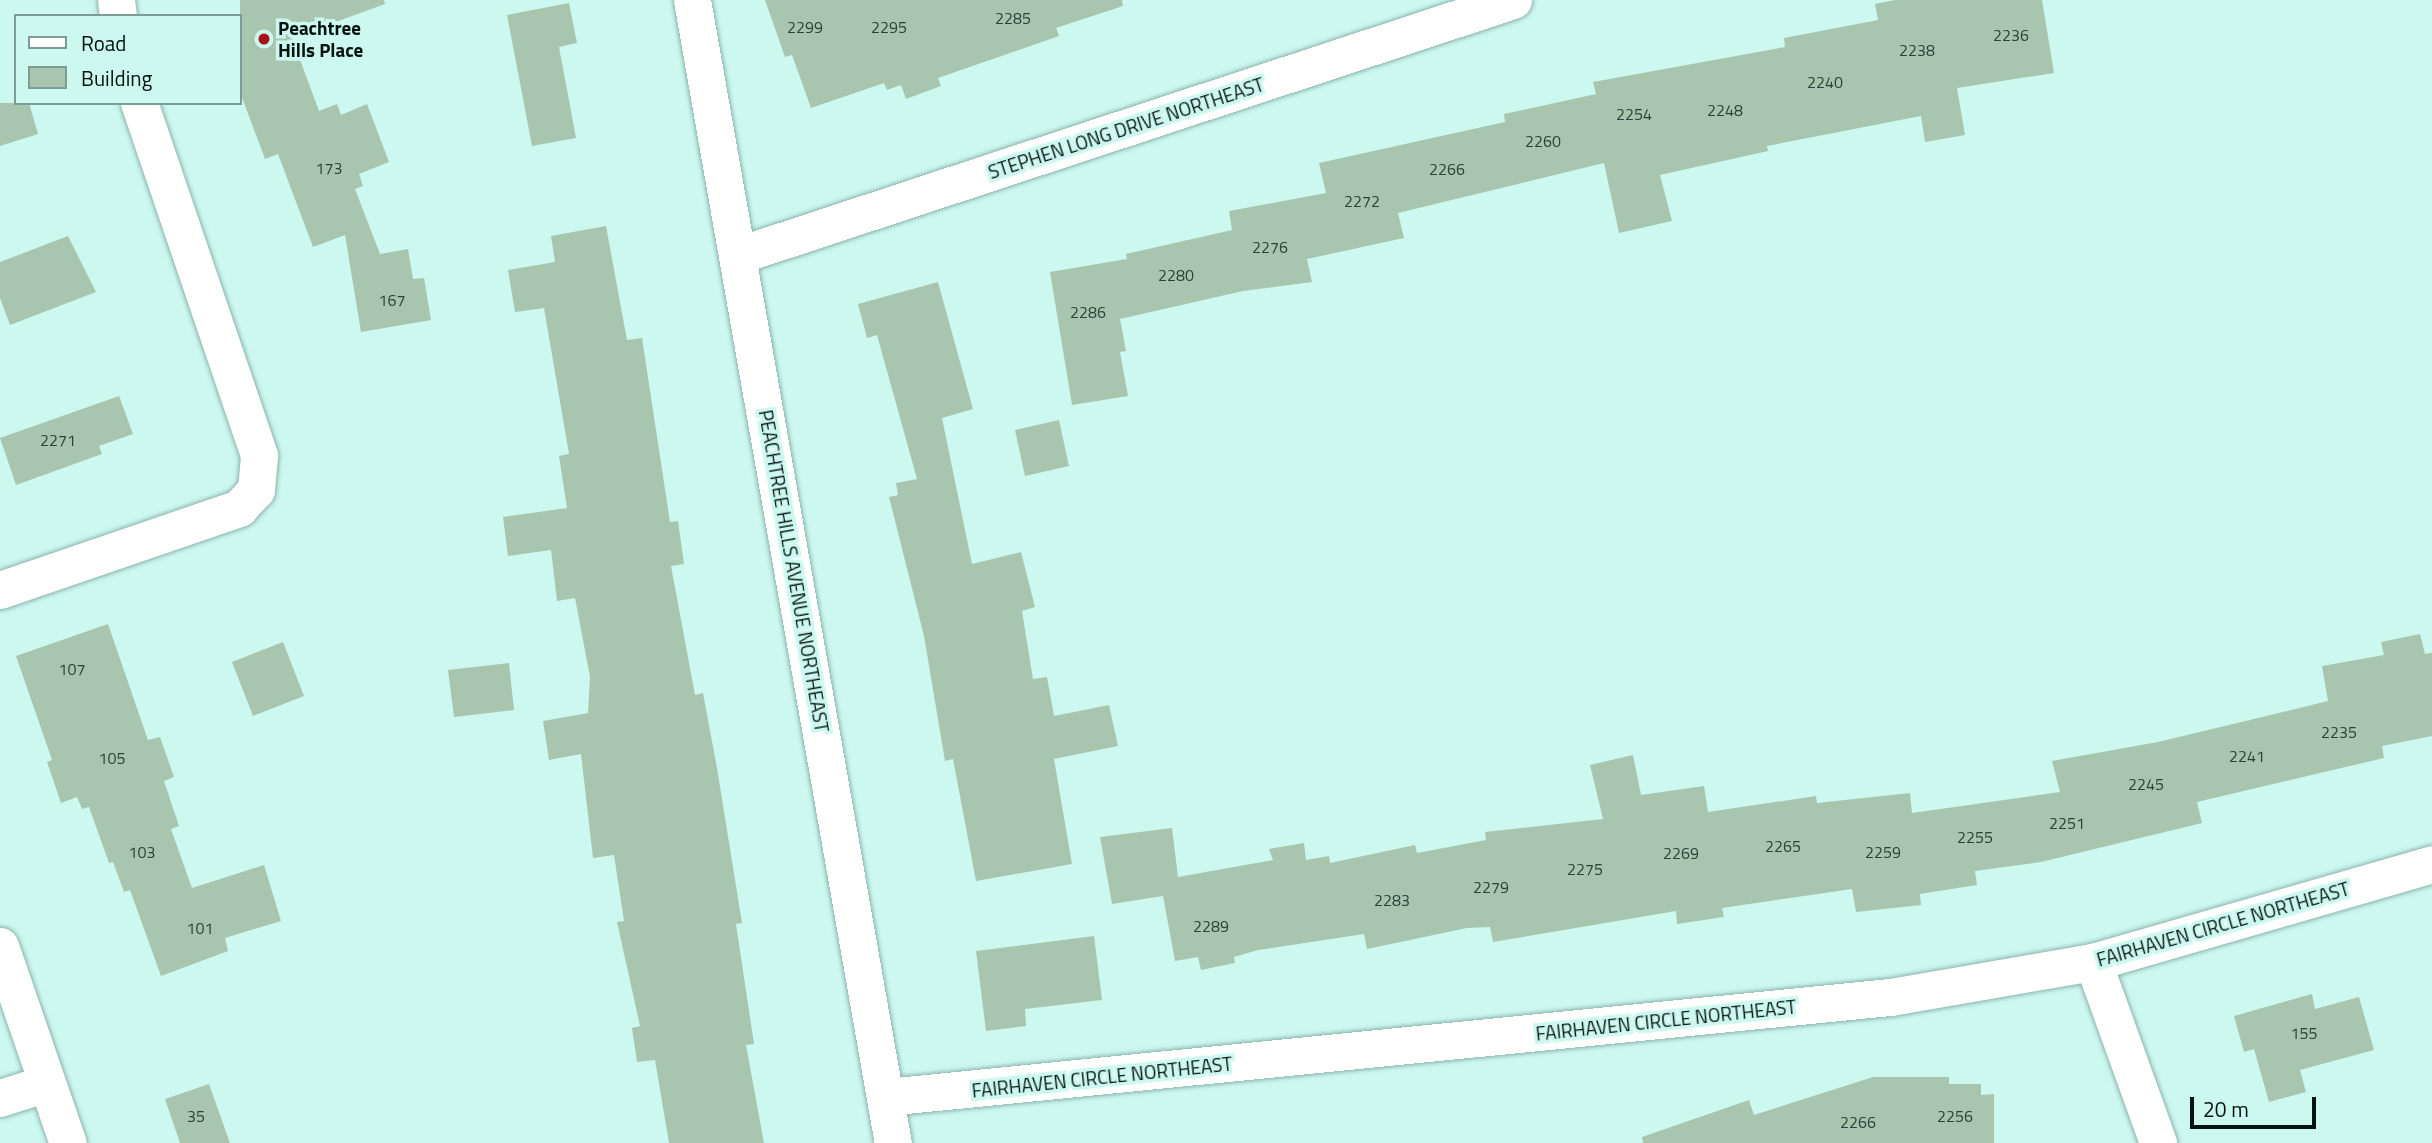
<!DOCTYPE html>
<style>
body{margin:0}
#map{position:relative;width:2432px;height:1143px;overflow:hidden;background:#cdf8f0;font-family:"Titillium Web",sans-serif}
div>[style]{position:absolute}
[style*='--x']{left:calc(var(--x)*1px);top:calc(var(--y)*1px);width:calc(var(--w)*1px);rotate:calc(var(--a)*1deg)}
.building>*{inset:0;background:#a8c6af}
.roads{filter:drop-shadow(0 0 2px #8bb4ad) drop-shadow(0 0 2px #8bb4ad)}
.street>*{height:37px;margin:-18.5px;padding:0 18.5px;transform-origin:18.5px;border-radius:18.5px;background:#fff}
.dots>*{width:19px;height:19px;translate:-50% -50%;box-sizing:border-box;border:4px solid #cdf8f0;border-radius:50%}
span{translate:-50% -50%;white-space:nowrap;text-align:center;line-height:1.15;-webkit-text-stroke:7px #cdf8f0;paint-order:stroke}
.number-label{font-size:16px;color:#2d4038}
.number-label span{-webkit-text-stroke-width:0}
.poi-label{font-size:19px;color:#041310;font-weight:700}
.left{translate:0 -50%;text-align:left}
.street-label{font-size:19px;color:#041310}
.legend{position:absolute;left:14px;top:14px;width:228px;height:91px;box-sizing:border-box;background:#cdf8f0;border:2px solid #7d9c96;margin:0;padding:9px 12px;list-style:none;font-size:21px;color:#041310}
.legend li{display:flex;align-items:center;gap:14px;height:35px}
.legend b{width:35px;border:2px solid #7d9c96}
.scale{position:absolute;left:2190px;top:1097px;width:126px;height:32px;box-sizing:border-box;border:4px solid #041310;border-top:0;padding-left:9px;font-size:21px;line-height:24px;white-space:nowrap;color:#041310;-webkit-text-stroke:5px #cdf8f0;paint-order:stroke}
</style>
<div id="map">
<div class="building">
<div style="clip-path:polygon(240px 0,384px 0,385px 4px,292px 38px,319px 111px,337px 104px,341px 115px,367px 104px,389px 162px,359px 174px,363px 186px,355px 189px,380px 254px,408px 249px,413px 279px,424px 278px,431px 320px,361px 332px,345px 235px,313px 247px,278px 154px,265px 159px,240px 92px)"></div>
<div style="clip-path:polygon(765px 0,1122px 0,1123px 6px,1056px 28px,1059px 36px,938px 78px,941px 86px,906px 99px,901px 85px,887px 90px,884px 83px,811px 108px,792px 55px,785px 57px)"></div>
<div style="clip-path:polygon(1895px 0,2042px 0,2054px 73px,1957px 88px,1965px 135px,1925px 142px,1921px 116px,1767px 146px,1768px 151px,1660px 175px,1672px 221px,1619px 233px,1604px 163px,1398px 213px,1404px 238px,1307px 259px,1312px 282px,1243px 291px,1120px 319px,1126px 351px,1120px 352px,1128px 396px,1072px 405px,1050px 272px,1127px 259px,1126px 254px,1232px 230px,1229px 211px,1326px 193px,1319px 163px,1505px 122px,1504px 114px,1596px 94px,1593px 82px,1785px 47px,1784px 38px,1878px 20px,1875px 4px)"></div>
<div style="clip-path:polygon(569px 3px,577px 43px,559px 47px,576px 138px,532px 146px,507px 15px)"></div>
<div style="clip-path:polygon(0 103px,29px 103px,38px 134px,0 146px)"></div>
<div style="clip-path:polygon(606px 226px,627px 340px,642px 338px,670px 522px,678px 521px,684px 564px,671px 566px,695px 695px,703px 693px,717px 768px,742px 923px,736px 924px,754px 1044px,746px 1045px,764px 1143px,669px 1143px,655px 1060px,637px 1062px,632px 1028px,640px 1026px,617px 922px,624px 921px,614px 855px,593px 858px,581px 754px,549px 760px,543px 721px,588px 713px,590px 677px,575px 598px,557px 601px,551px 550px,508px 556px,503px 517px,567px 508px,559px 456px,569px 454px,544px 308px,515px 312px,508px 270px,555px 262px,551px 236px)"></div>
<div style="clip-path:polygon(68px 236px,96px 292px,10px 325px,0 298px,0 262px)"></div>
<div style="clip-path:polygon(938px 282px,973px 409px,942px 418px,972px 564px,1021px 552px,1035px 607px,1022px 611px,1033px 679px,1047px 677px,1054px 716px,1109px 705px,1118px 746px,1054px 759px,1072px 864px,976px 881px,953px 759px,945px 761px,924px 636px,889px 497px,898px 495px,896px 483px,917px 479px,877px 335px,867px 338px,858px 304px)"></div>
<div style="clip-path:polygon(119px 396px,133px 434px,99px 446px,102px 454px,16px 485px,0 438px)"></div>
<div style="clip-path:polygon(1059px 420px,1069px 466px,1025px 476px,1015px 430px)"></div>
<div style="clip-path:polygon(108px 624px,148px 740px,160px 737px,174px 777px,164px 781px,179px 826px,171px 829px,192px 888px,264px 865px,281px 921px,225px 938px,228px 951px,161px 976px,130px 890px,124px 892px,113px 862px,109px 863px,89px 807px,82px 809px,77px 797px,61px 803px,47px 762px,52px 760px,16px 656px)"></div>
<div style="clip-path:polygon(2420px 634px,2425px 654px,2432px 653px,2432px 736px,2382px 746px,2384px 758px,2197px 802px,2202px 823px,2041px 862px,1975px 871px,1977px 885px,1920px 894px,1921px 905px,1856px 912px,1852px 889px,1722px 908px,1724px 917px,1677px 924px,1676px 911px,1493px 942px,1490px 927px,1467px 928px,1367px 949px,1364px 934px,1258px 950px,1234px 957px,1235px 963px,1201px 970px,1198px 957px,1175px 961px,1163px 896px,1112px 904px,1100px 837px,1172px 828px,1178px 877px,1273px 860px,1269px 849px,1304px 843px,1306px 860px,1329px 856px,1330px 863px,1415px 845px,1417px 853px,1486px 840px,1485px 832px,1603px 819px,1590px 765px,1633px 755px,1641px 795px,1704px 786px,1708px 812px,1816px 796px,1817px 803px,1910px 793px,1912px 813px,2060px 792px,2052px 761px,2158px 742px,2328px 701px,2322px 666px,2384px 655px,2381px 642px)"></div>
<div style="clip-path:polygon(283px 642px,304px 696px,253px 716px,232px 662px)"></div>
<div style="clip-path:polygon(509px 663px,514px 710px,454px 717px,448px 670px)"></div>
<div style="clip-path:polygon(1094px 936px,1102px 1000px,1025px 1009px,1026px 1026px,986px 1031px,976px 951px)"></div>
<div style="clip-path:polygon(2312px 994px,2315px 1009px,2359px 997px,2374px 1050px,2300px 1070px,2306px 1092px,2269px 1102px,2254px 1049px,2244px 1052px,2234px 1016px)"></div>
<div style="clip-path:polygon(1873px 1077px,1949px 1077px,1949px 1084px,1981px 1084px,1981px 1095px,1994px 1094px,1994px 1143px,1643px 1143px,1642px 1137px,1749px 1100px,1754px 1115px)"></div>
<div style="clip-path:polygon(209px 1084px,230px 1143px,180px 1143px,165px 1099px)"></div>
</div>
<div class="roads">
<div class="street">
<div style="--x:116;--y:0;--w:16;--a:83"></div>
<div style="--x:692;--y:0;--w:1161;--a:80.03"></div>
<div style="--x:739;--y:255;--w:815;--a:-18.23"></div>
<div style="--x:0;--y:590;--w:253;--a:-18.9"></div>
<div style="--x:239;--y:508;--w:25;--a:-47"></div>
<div style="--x:256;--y:490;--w:35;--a:-85"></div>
<div style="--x:259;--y:455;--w:372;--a:-108.8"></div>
<div style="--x:0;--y:946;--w:208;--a:71"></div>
<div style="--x:2093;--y:962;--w:192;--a:70.2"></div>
<div style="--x:886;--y:1097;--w:1009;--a:-5.69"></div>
<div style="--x:1890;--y:997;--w:206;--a:-9.8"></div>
<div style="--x:2093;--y:962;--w:353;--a:-16.1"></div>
<div style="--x:0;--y:1098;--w:49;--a:-17.7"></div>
</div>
</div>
<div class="dots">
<div style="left:264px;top:39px;background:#a71214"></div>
</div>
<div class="number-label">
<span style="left:1013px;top:18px">2285</span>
<span style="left:805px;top:27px">2299</span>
<span style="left:889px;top:27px">2295</span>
<span style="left:2011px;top:35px">2236</span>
<span style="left:1917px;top:50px">2238</span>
<span style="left:1825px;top:82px">2240</span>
<span style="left:1725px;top:110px">2248</span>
<span style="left:1634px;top:114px">2254</span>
<span style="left:1543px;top:141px">2260</span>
<span style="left:329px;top:168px">173</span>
<span style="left:1447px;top:169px">2266</span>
<span style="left:1362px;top:201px">2272</span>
<span style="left:1270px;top:247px">2276</span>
<span style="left:1176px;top:275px">2280</span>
<span style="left:392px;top:300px">167</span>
<span style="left:1088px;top:312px">2286</span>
<span style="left:58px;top:440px">2271</span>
<span style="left:72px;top:669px">107</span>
<span style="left:2339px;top:732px">2235</span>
<span style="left:2247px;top:756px">2241</span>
<span style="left:112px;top:758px">105</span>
<span style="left:2146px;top:784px">2245</span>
<span style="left:2067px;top:823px">2251</span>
<span style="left:1975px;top:837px">2255</span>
<span style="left:1783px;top:846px">2265</span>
<span style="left:142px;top:852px">103</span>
<span style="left:1883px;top:852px">2259</span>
<span style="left:1681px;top:853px">2269</span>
<span style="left:1585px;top:869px">2275</span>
<span style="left:1491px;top:887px">2279</span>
<span style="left:1392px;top:900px">2283</span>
<span style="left:1211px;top:926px">2289</span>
<span style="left:200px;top:928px">101</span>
<span style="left:2304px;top:1033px">155</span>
<span style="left:196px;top:1116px">35</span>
<span style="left:1955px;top:1116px">2256</span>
<span style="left:1858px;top:1122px">2266</span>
</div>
<div class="poi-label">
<span class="left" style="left:278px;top:39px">Peachtree<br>Hills Place</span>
</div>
<div class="street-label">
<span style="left:1126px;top:128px;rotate:-18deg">STEPHEN LONG DRIVE NORTHEAST</span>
<span style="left:794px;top:571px;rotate:80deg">PEACHTREE HILLS AVENUE NORTHEAST</span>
<span style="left:2223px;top:924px;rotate:-16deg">FAIRHAVEN CIRCLE NORTHEAST</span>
<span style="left:1666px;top:1020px;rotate:-6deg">FAIRHAVEN CIRCLE NORTHEAST</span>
<span style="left:1102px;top:1077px;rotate:-6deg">FAIRHAVEN CIRCLE NORTHEAST</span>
</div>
<ul class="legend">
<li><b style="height:9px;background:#fff"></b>Road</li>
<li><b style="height:19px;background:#a8c6af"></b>Building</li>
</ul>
<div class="scale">20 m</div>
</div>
